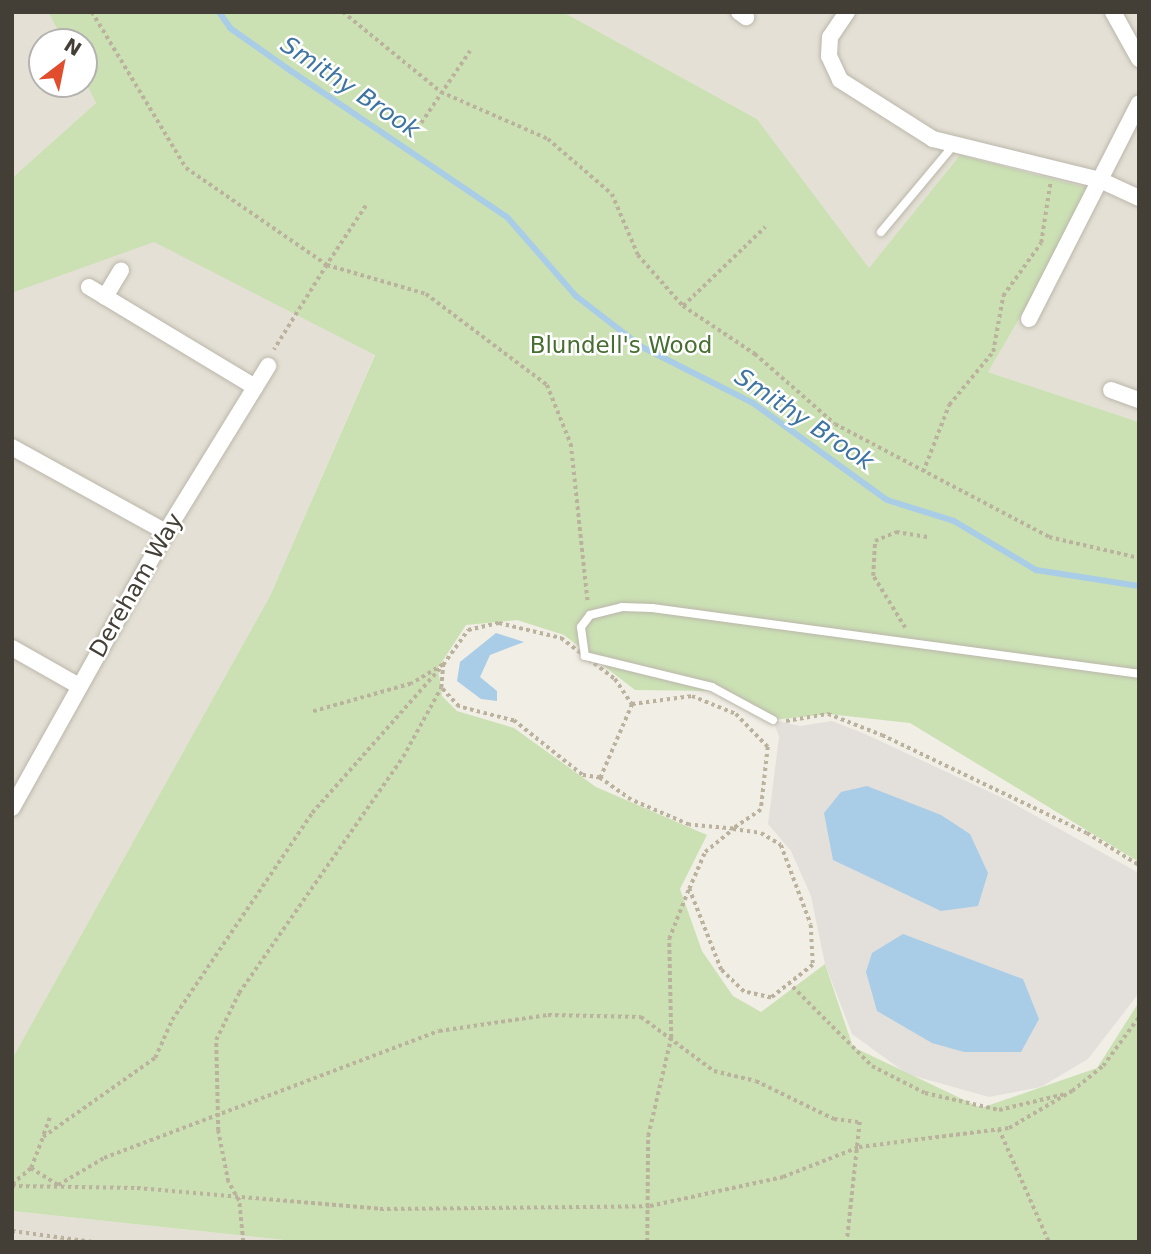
<!DOCTYPE html>
<style>
body{margin:0}
#map{position:relative;width:1151px;height:1254px;overflow:hidden;background:#f1eee6;font-family:"DejaVu Sans",sans-serif}
div>[style]{position:absolute}
[style*='--x']{left:calc(var(--x)*1px);top:calc(var(--y)*1px);width:calc(var(--w)*1px);rotate:calc(var(--a)*1deg)}
.residential>*{inset:0;background:#e4e0d5}
.industrial>*{inset:0;background:#e3e0db}
.green>*{inset:0;background:#cbe1b4}
.water>*{inset:0;background:#a9cce7}
.stream>*{height:6px;margin:-3px;padding:0 3px;transform-origin:3px;border-radius:3px;background:#a9cce7}
.path>*{height:3.5px;margin-top:-1.75px;transform-origin:0;background:repeating-linear-gradient(90deg,#bbb29d 0 3.5px,transparent 0 7px)}
.roads{filter:drop-shadow(0 0 2px #bbb6aa) drop-shadow(0 0 2px #bbb6aa)}
.lane>*{height:8px;margin:-4px;padding:0 4px;transform-origin:4px;border-radius:4px;background:#fff}
.street>*{height:16px;margin:-8px;padding:0 8px;transform-origin:8px;border-radius:8px;background:#fff}
span{translate:-50% -50%;white-space:nowrap;text-align:center;line-height:1.15;-webkit-text-stroke:5px #fff;paint-order:stroke}
.park-label{font-size:23px;color:#466e31}
.street-label{font-size:23px;color:#433f36}
.water-label{font-size:24px;color:#3d74a2;font-style:italic}
.frame{position:absolute;inset:0;border:14px solid #433f36;pointer-events:none}
.north{position:absolute;left:28px;top:28px;width:70px;height:70px;box-sizing:border-box;background:#fff;border:2px solid #b4b2af;border-radius:50%;rotate:32deg;font-size:19px;font-weight:700;line-height:28px;text-align:center;color:#433f36}
.north::after{content:'';display:block;margin:auto;width:24px;height:32px;background:#e04e2e;clip-path:polygon(50% 0,100% 100%,50% 72%,0 100%)}
</style>
<div id="map">
<div class="residential">
<div style="clip-path:polygon(12px 12px,48px 12px,64px 42px,42px 42px,42px 84px,84px 80px,96px 103px,12px 178px)"></div>
<div style="clip-path:polygon(563px 12px,1139px 12px,1139px 422px,988px 372px,1072px 229px,1037px 170px,960px 155px,869px 269px,757px 119px)"></div>
<div style="clip-path:polygon(153px 241px,375px 354px,270px 596px,12px 1059px,12px 293px)"></div>
<div style="clip-path:polygon(12px 1211px,302px 1242px,12px 1242px)"></div>
</div>
<div class="industrial">
<div style="clip-path:polygon(773px 720px,800px 726px,832px 721px,865px 734px,1007px 800px,1139px 873px,1139px 993px,1088px 1059px,1041px 1087px,989px 1097px,907px 1074px,852px 1034px,825px 964px,811px 896px,791px 851px,768px 824px,779px 737px)"></div>
</div>
<div class="green">
<div style="clip-path:polygon(48px 12px,563px 12px,757px 119px,869px 268px,960px 155px,1088px 188px,1072px 229px,988px 372px,1139px 422px,1139px 862px,910px 723px,828px 714px,773px 720px,719px 691px,635px 690px,564px 635px,517px 620px,466px 625px,438px 668px,442px 696px,457px 711px,514px 728px,596px 787px,707px 835px,680px 889px,702px 951px,733px 996px,761px 1012px,825px 964px,853px 1047px,981px 1108px,1097px 1068px,1139px 1002px,1139px 1242px,303px 1242px,12px 1211px,12px 1059px,270px 596px,375px 355px,154px 242px,12px 293px,12px 178px,96px 103px,84px 80px,84px 42px,64px 42px)"></div>
</div>
<div class="water">
<div style="clip-path:polygon(496px 633px,524px 642px,490px 655px,480px 677px,497px 691px,497px 701px,481px 699px,457px 681px,460px 662px)"></div>
<div style="clip-path:polygon(867px 786px,941px 815px,970px 834px,988px 873px,978px 906px,941px 911px,833px 860px,824px 813px,841px 792px)"></div>
<div style="clip-path:polygon(903px 934px,1023px 979px,1039px 1019px,1021px 1052px,964px 1052px,932px 1043px,877px 1011px,866px 972px,872px 953px)"></div>
</div>
<div class="stream">
<div style="--x:219;--y:12;--w:19;--a:55"></div>
<div style="--x:230;--y:28;--w:75;--a:35.2"></div>
<div style="--x:291;--y:71;--w:261;--a:34.1"></div>
<div style="--x:507;--y:217;--w:105;--a:48.9"></div>
<div style="--x:576;--y:296;--w:83;--a:37.7"></div>
<div style="--x:642;--y:347;--w:124;--a:26.8"></div>
<div style="--x:753;--y:403;--w:165;--a:35.9"></div>
<div style="--x:887;--y:500;--w:70;--a:17.4"></div>
<div style="--x:954;--y:521;--w:96;--a:30.9"></div>
<div style="--x:1036;--y:570;--w:104;--a:8.8"></div>
</div>
<div class="path">
<div style="--x:92;--y:12;--w:182;--a:58.9"></div>
<div style="--x:186;--y:168;--w:171;--a:34.5"></div>
<div style="--x:327;--y:265;--w:100;--a:121.9"></div>
<div style="--x:343;--y:12;--w:127;--a:39.2"></div>
<div style="--x:441;--y:92;--w:117;--a:23.7"></div>
<div style="--x:548;--y:139;--w:84;--a:40.7"></div>
<div style="--x:612;--y:194;--w:66;--a:66.9"></div>
<div style="--x:638;--y:255;--w:68;--a:48.6"></div>
<div style="--x:683;--y:306;--w:87;--a:33.7"></div>
<div style="--x:755;--y:354;--w:106;--a:41.2"></div>
<div style="--x:835;--y:424;--w:242;--a:27.8"></div>
<div style="--x:1049;--y:537;--w:92;--a:13.1"></div>
<div style="--x:421;--y:123;--w:87;--a:-55.8"></div>
<div style="--x:366;--y:206;--w:71;--a:123.5"></div>
<div style="--x:327;--y:265;--w:103;--a:16.3"></div>
<div style="--x:426;--y:294;--w:151;--a:36.9"></div>
<div style="--x:547;--y:385;--w:64;--a:67.9"></div>
<div style="--x:571;--y:444;--w:160;--a:83.9"></div>
<div style="--x:683;--y:306;--w:114;--a:-43.9"></div>
<div style="--x:923;--y:472;--w:72;--a:-68.8"></div>
<div style="--x:949;--y:405;--w:69;--a:-50.3"></div>
<div style="--x:993;--y:352;--w:57;--a:-79.9"></div>
<div style="--x:1003;--y:296;--w:65;--a:-54.4"></div>
<div style="--x:1041;--y:243;--w:60;--a:-81.3"></div>
<div style="--x:499;--y:623;--w:64;--a:13.6"></div>
<div style="--x:561;--y:638;--w:68;--a:37.2"></div>
<div style="--x:615;--y:679;--w:30;--a:56"></div>
<div style="--x:632;--y:704;--w:61;--a:-7.6"></div>
<div style="--x:692;--y:696;--w:48;--a:22.2"></div>
<div style="--x:736;--y:714;--w:46;--a:45.9"></div>
<div style="--x:768;--y:747;--w:63;--a:96.3"></div>
<div style="--x:761;--y:810;--w:34;--a:146"></div>
<div style="--x:733;--y:829;--w:44;--a:-174.8"></div>
<div style="--x:689;--y:825;--w:63;--a:-156.7"></div>
<div style="--x:631;--y:800;--w:38;--a:-145"></div>
<div style="--x:600;--y:778;--w:18;--a:-171"></div>
<div style="--x:582;--y:775;--w:87;--a:-141.5"></div>
<div style="--x:514;--y:721;--w:57;--a:-165.7"></div>
<div style="--x:459;--y:707;--w:26;--a:-133"></div>
<div style="--x:441;--y:688;--w:23;--a:-85"></div>
<div style="--x:443;--y:665;--w:43;--a:-54.5"></div>
<div style="--x:468;--y:630;--w:32;--a:-13"></div>
<div style="--x:905;--y:628;--w:61;--a:-121.6"></div>
<div style="--x:873;--y:576;--w:35;--a:-87"></div>
<div style="--x:875;--y:541;--w:23;--a:-23"></div>
<div style="--x:896;--y:532;--w:32;--a:9"></div>
<div style="--x:786;--y:721;--w:43;--a:-9.5"></div>
<div style="--x:828;--y:714;--w:58;--a:21.3"></div>
<div style="--x:882;--y:735;--w:227;--a:25.6"></div>
<div style="--x:1087;--y:833;--w:61;--a:31.6"></div>
<div style="--x:600;--y:778;--w:81;--a:-66.6"></div>
<div style="--x:733;--y:829;--w:28;--a:8"></div>
<div style="--x:761;--y:833;--w:23;--a:31"></div>
<div style="--x:781;--y:845;--w:85;--a:69.4"></div>
<div style="--x:811;--y:925;--w:40;--a:87.1"></div>
<div style="--x:813;--y:965;--w:53;--a:141.8"></div>
<div style="--x:771;--y:998;--w:28;--a:-167"></div>
<div style="--x:744;--y:992;--w:32;--a:-136"></div>
<div style="--x:721;--y:970;--w:87;--a:-111.6"></div>
<div style="--x:689;--y:889;--w:40;--a:-66.6"></div>
<div style="--x:705;--y:852;--w:36;--a:-39"></div>
<div style="--x:793;--y:987;--w:112;--a:45"></div>
<div style="--x:872;--y:1066;--w:59;--a:27"></div>
<div style="--x:925;--y:1093;--w:76;--a:12.9"></div>
<div style="--x:999;--y:1110;--w:68;--a:-13.6"></div>
<div style="--x:1072;--y:1091;--w:40;--a:-39"></div>
<div style="--x:1103;--y:1066;--w:61;--a:-53.7"></div>
<div style="--x:50;--y:1118;--w:20;--a:110"></div>
<div style="--x:43;--y:1137;--w:137;--a:-35.2"></div>
<div style="--x:155;--y:1058;--w:42;--a:-65.9"></div>
<div style="--x:172;--y:1020;--w:250;--a:-55.9"></div>
<div style="--x:312;--y:813;--w:198;--a:-48.5"></div>
<div style="--x:443;--y:665;--w:37;--a:149"></div>
<div style="--x:411;--y:684;--w:103;--a:164.2"></div>
<div style="--x:999;--y:1129;--w:124;--a:66.1"></div>
<div style="--x:31;--y:1168;--w:32;--a:32"></div>
<div style="--x:58;--y:1185;--w:53;--a:-30.4"></div>
<div style="--x:104;--y:1158;--w:358;--a:-20.8"></div>
<div style="--x:439;--y:1031;--w:110;--a:-8.4"></div>
<div style="--x:548;--y:1015;--w:93;--a:1.2"></div>
<div style="--x:641;--y:1017;--w:91;--a:36.5"></div>
<div style="--x:714;--y:1071;--w:43;--a:13.4"></div>
<div style="--x:756;--y:1081;--w:87;--a:26"></div>
<div style="--x:834;--y:1119;--w:26;--a:7"></div>
<div style="--x:860;--y:1122;--w:121;--a:96.2"></div>
<div style="--x:12;--y:1184;--w:25;--a:-40"></div>
<div style="--x:31;--y:1168;--w:33;--a:-69"></div>
<div style="--x:12;--y:1186;--w:125;--a:0.9"></div>
<div style="--x:137;--y:1188;--w:244;--a:4.9"></div>
<div style="--x:380;--y:1209;--w:270;--a:-0.6"></div>
<div style="--x:650;--y:1206;--w:136;--a:-12.3"></div>
<div style="--x:783;--y:1177;--w:82;--a:-21.5"></div>
<div style="--x:859;--y:1147;--w:151;--a:-7.2"></div>
<div style="--x:1009;--y:1128;--w:73;--a:-30.4"></div>
<div style="--x:12;--y:1231;--w:82;--a:7.7"></div>
<div style="--x:243;--y:1242;--w:41;--a:-95.6"></div>
<div style="--x:239;--y:1201;--w:22;--a:-120"></div>
<div style="--x:228;--y:1182;--w:52;--a:-101.1"></div>
<div style="--x:218;--y:1131;--w:91;--a:-91.3"></div>
<div style="--x:216;--y:1040;--w:52;--a:-63.9"></div>
<div style="--x:239;--y:993;--w:287;--a:-55.2"></div>
<div style="--x:403;--y:757;--w:79;--a:-61.2"></div>
<div style="--x:647;--y:1242;--w:106;--a:-89.5"></div>
<div style="--x:648;--y:1136;--w:101;--a:-76.8"></div>
<div style="--x:671;--y:1038;--w:99;--a:-91.2"></div>
<div style="--x:669;--y:939;--w:52;--a:-68.4"></div>
</div>
<div class="roads">
<div class="lane">
<div style="--x:881;--y:232;--w:112;--a:-50.1"></div>
<div style="--x:773;--y:720;--w:69;--a:-151.6"></div>
<div style="--x:712;--y:687;--w:131;--a:-166.3"></div>
<div style="--x:585;--y:656;--w:29;--a:-98"></div>
<div style="--x:581;--y:627;--w:15;--a:-53"></div>
<div style="--x:590;--y:615;--w:33;--a:-14"></div>
<div style="--x:622;--y:607;--w:30;--a:2"></div>
<div style="--x:652;--y:608;--w:491;--a:7.7"></div>
</div>
<div class="street">
<div style="--x:739;--y:12;--w:9;--a:36"></div>
<div style="--x:847;--y:12;--w:30;--a:124"></div>
<div style="--x:830;--y:37;--w:19;--a:93"></div>
<div style="--x:829;--y:56;--w:26;--a:65"></div>
<div style="--x:840;--y:80;--w:110;--a:32.4"></div>
<div style="--x:933;--y:139;--w:172;--a:13.8"></div>
<div style="--x:1100;--y:180;--w:43;--a:24.8"></div>
<div style="--x:1113;--y:12;--w:54;--a:61"></div>
<div style="--x:89;--y:287;--w:194;--a:31.1"></div>
<div style="--x:105;--y:297;--w:31;--a:-59"></div>
<div style="--x:1029;--y:319;--w:242;--a:-63"></div>
<div style="--x:1111;--y:390;--w:30;--a:20"></div>
<div style="--x:12;--y:447;--w:176;--a:28.9"></div>
<div style="--x:12;--y:648;--w:77;--a:29.6"></div>
<div style="--x:12;--y:808;--w:316;--a:-60.8"></div>
<div style="--x:166;--y:532;--w:195;--a:-58.4"></div>
</div>
</div>
<div class="park-label">
<span style="left:621px;top:345px">Blundell's Wood</span>
</div>
<div class="street-label">
<span style="left:136px;top:585px;rotate:-60deg">Dereham Way</span>
</div>
<div class="water-label">
<span style="left:350px;top:88px;rotate:34deg">Smithy Brook</span>
<span style="left:804px;top:420px;rotate:34deg">Smithy Brook</span>
</div>
<div class="frame"></div>
<div class="north">N</div>
</div>
